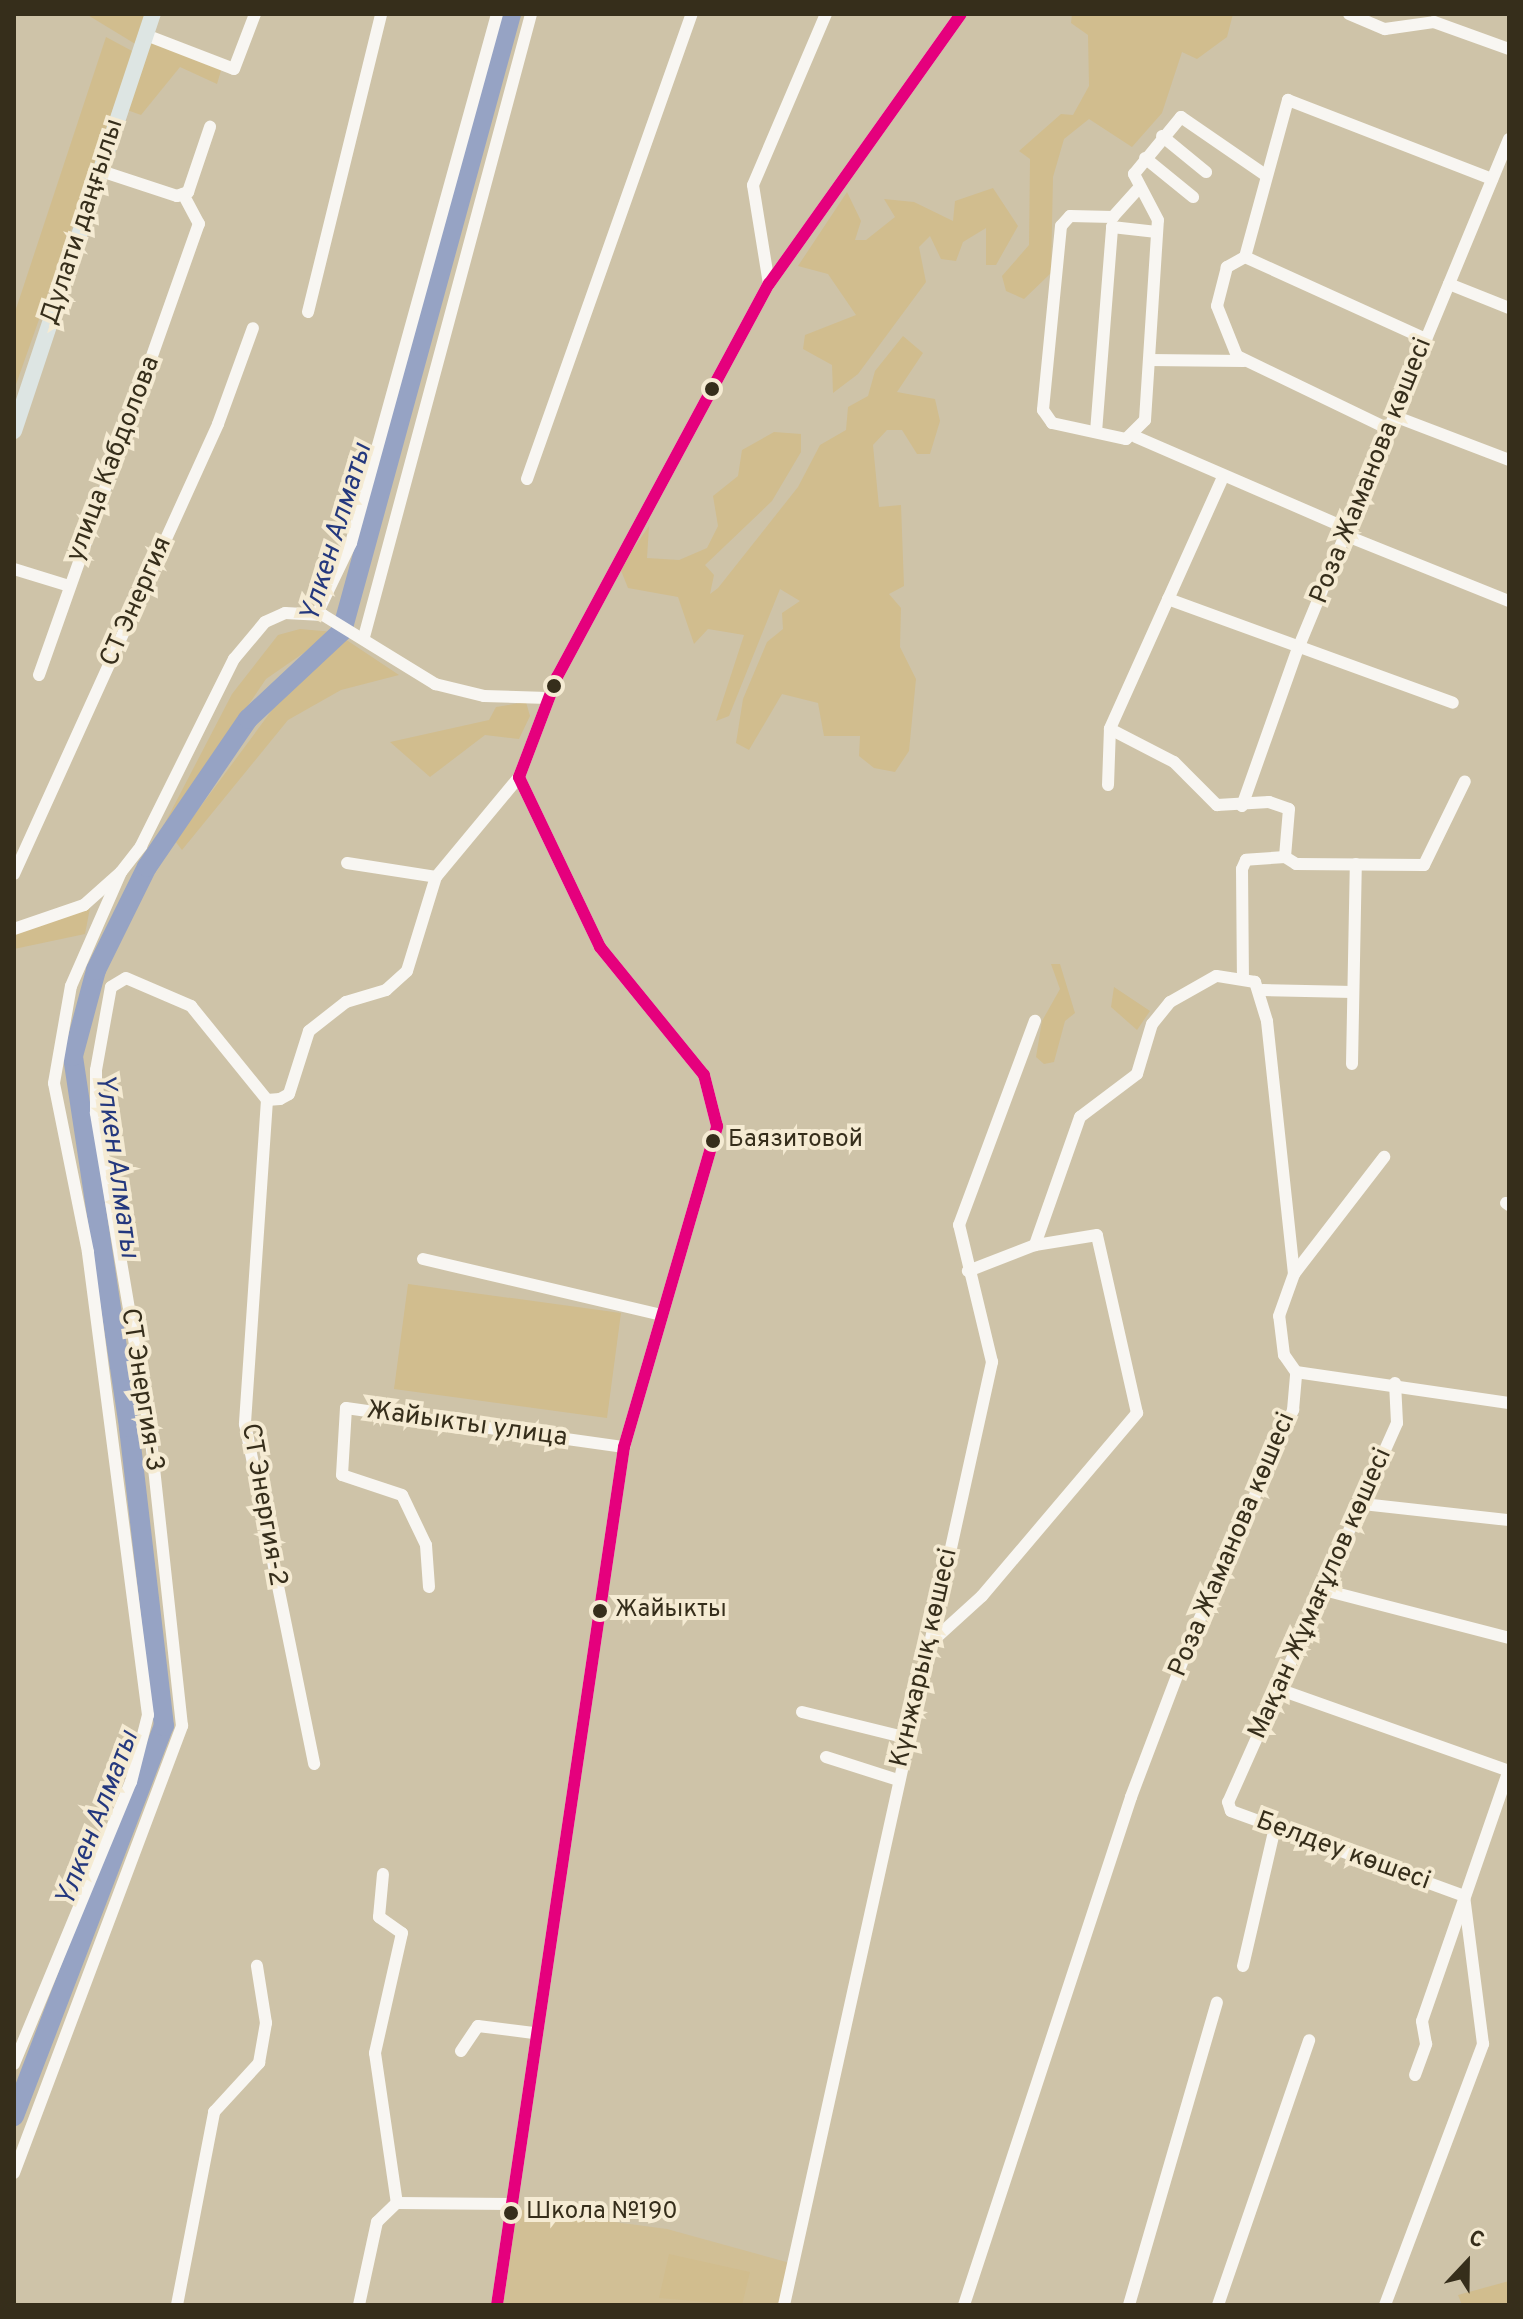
<!DOCTYPE html>
<meta charset="utf-8">
<style>
body{margin:0}
#map{position:relative;width:1523px;height:2319px;overflow:hidden;background:#cec3a8;font-family:Overpass,sans-serif}
div>[style]{position:absolute}
[style*='--x']{left:calc(var(--x)*1px);top:calc(var(--y)*1px);width:calc(var(--w)*1px);rotate:calc(var(--a)*1deg)}
.built>*{inset:0;background:#d1bf95}
.green>*{inset:0;background:#d1bd8e}
.river>*{height:20px;margin:-10px;padding:0 10px;transform-origin:10px;border-radius:10px;background:#96a3c4}
.minor>*{height:12px;margin:-6px;padding:0 6px;transform-origin:6px;border-radius:6px;background:#f8f6f2}
.major>*{height:16px;margin:-8px;padding:0 8px;transform-origin:8px;border-radius:8px;background:#dde5e3}
.bus-1>*{height:12px;margin:-6px;padding:0 6px;transform-origin:6px;border-radius:6px;background:#e5007d}
.dots>*{width:22px;height:22px;translate:-50% -50%;box-sizing:border-box;border:4px solid #f5ebd3;border-radius:50%}
span{translate:-50% -50%;white-space:nowrap;text-align:center;line-height:1.15;-webkit-text-stroke:8px #f5ebd3;paint-order:stroke}
.bus-label{font-size:24px;color:#362e1b}
.left{translate:0 -50%;text-align:left}
.street-label{font-size:26px;color:#362e1b}
.water-label{font-size:28px;color:#24387e;font-style:italic}
.frame{position:absolute;inset:0;border:16px solid #362e1b;pointer-events:none}
.north{position:absolute;left:1427px;top:2223px;width:80px;height:80px;-webkit-text-stroke:6px #f5ebd3;paint-order:stroke;rotate:22deg;font-size:22px;font-weight:700;line-height:32px;text-align:center;color:#362e1b}
.north::after{content:'';display:block;margin:auto;width:28px;height:36px;background:#362e1b;clip-path:polygon(50% 0,100% 100%,50% 72%,0 100%)}
</style>
<div id="map">
<div class="built">
<div style="clip-path:polygon(517px 2209px,667px 2229px,790px 2263px,780px 2305px,501px 2305px)"></div>
</div>
<div class="green">
<div style="clip-path:polygon(86px 14px,146px 14px,137px 45px)"></div>
<div style="clip-path:polygon(1072px 14px,1233px 14px,1227px 37px,1197px 59px,1182px 52px,1162px 113px,1132px 147px,1089px 119px,1064px 139px,1053px 177px,1051px 273px,1024px 299px,1006px 291px,1002px 276px,1029px 245px,1030px 159px,1019px 151px,1061px 114px,1073px 115px,1089px 86px,1088px 35px,1071px 23px)"></div>
<div style="clip-path:polygon(106px 37px,134px 52px,14px 390px,14px 315px)"></div>
<div style="clip-path:polygon(151px 37px,223px 64px,217px 84px,180px 67px,141px 115px,127px 110px)"></div>
<div style="clip-path:polygon(993px 188px,1018px 226px,996px 265px,986px 265px,986px 228px,963px 242px,956px 261px,941px 259px,930px 236px,919px 247px,926px 282px,858px 374px,833px 393px,832px 365px,803px 349px,805px 335px,856px 315px,828px 274px,798px 266px,847px 192px,861px 221px,855px 240px,866px 240px,895px 217px,884px 199px,914px 202px,953px 221px,955px 201px)"></div>
<div style="clip-path:polygon(903px 336px,923px 353px,897px 392px,935px 399px,940px 421px,930px 454px,917px 454px,902px 430px,887px 430px,873px 445px,879px 507px,901px 505px,904px 586px,889px 594px,901px 608px,900px 647px,916px 679px,909px 751px,895px 772px,874px 768px,859px 756px,860px 736px,824px 736px,818px 703px,782px 694px,749px 750px,736px 743px,743px 699px,767px 642px,783px 629px,782px 613px,800px 601px,780px 589px,729px 716px,716px 721px,744px 635px,708px 629px,694px 644px,678px 597px,628px 588px,620px 568px,649px 526px,647px 558px,679px 560px,707px 548px,718px 526px,713px 496px,738px 476px,742px 450px,774px 432px,801px 434px,801px 452px,772px 501px,705px 565px,714px 575px,710px 594px,718px 588px,798px 487px,820px 445px,846px 430px,848px 407px,868px 396px,875px 371px)"></div>
<div style="clip-path:polygon(300px 629px,334px 632px,266px 679px,153px 846px,232px 694px,278px 635px)"></div>
<div style="clip-path:polygon(345px 639px,399px 675px,341px 690px,288px 720px,182px 850px,175px 841px,275px 706px)"></div>
<div style="clip-path:polygon(526px 702px,530px 716px,519px 739px,485px 735px,430px 777px,390px 742px,489px 720px,496px 707px)"></div>
<div style="clip-path:polygon(90px 908px,85px 934px,14px 949px,14px 932px)"></div>
<div style="clip-path:polygon(1051px 964px,1060px 964px,1075px 1013px,1065px 1021px,1054px 1062px,1044px 1064px,1036px 1057px,1042px 1021px,1060px 989px)"></div>
<div style="clip-path:polygon(1114px 987px,1150px 1011px,1137px 1030px,1111px 1007px)"></div>
<div style="clip-path:polygon(408px 1284px,621px 1313px,607px 1418px,394px 1389px)"></div>
<div style="clip-path:polygon(669px 2254px,750px 2272px,742px 2305px,659px 2298px)"></div>
<div style="clip-path:polygon(1509px 2281px,1509px 2305px,1462px 2305px,1458px 2295px)"></div>
</div>
<div class="river">
<div style="--x:14;--y:2116;--w:418;--a:-69"></div>
<div style="--x:164;--y:1726;--w:301;--a:-96.7"></div>
<div style="--x:129;--y:1427;--w:375;--a:-98.6"></div>
<div style="--x:73;--y:1056;--w:89;--a:-75"></div>
<div style="--x:96;--y:970;--w:115;--a:-63.7"></div>
<div style="--x:147;--y:867;--w:179;--a:-55.7"></div>
<div style="--x:248;--y:719;--w:129;--a:-43.1"></div>
<div style="--x:342;--y:631;--w:640;--a:-74.68"></div>
</div>
<div class="minor">
<div style="--x:1349;--y:14;--w:39;--a:23"></div>
<div style="--x:1385;--y:29;--w:49;--a:-8.1"></div>
<div style="--x:1434;--y:22;--w:80;--a:19.8"></div>
<div style="--x:146;--y:35;--w:94;--a:21.1"></div>
<div style="--x:234;--y:69;--w:59;--a:-69.1"></div>
<div style="--x:1162;--y:136;--w:57;--a:39.3"></div>
<div style="--x:1145;--y:158;--w:62;--a:39.1"></div>
<div style="--x:101;--y:171;--w:80;--a:18.2"></div>
<div style="--x:177;--y:196;--w:12;--a:-20"></div>
<div style="--x:188;--y:192;--w:69;--a:-71.3"></div>
<div style="--x:1138;--y:189;--w:38;--a:132"></div>
<div style="--x:1113;--y:217;--w:43;--a:-178.7"></div>
<div style="--x:1070;--y:216;--w:13;--a:132"></div>
<div style="--x:1061;--y:226;--w:185;--a:95.6"></div>
<div style="--x:1043;--y:410;--w:16;--a:55"></div>
<div style="--x:1052;--y:423;--w:76;--a:12.2"></div>
<div style="--x:1126;--y:439;--w:27;--a:-45"></div>
<div style="--x:1145;--y:420;--w:200;--a:-86.3"></div>
<div style="--x:1158;--y:220;--w:52;--a:-117.6"></div>
<div style="--x:1134;--y:174;--w:74;--a:-50.5"></div>
<div style="--x:1181;--y:117;--w:101;--a:34.5"></div>
<div style="--x:1245;--y:257;--w:163;--a:-74.7"></div>
<div style="--x:1288;--y:100;--w:219;--a:21.2"></div>
<div style="--x:1245;--y:257;--w:21;--a:151"></div>
<div style="--x:1227;--y:267;--w:40;--a:104.4"></div>
<div style="--x:1217;--y:306;--w:54;--a:68.2"></div>
<div style="--x:1237;--y:356;--w:169;--a:25.7"></div>
<div style="--x:1245;--y:257;--w:199;--a:24.4"></div>
<div style="--x:769;--y:284;--w:100;--a:-99.2"></div>
<div style="--x:753;--y:185;--w:186;--a:-66.9"></div>
<div style="--x:1449;--y:284;--w:65;--a:21.8"></div>
<div style="--x:308;--y:312;--w:307;--a:-76.2"></div>
<div style="--x:1149;--y:360;--w:95;--a:0.6"></div>
<div style="--x:1394;--y:416;--w:123;--a:20.9"></div>
<div style="--x:1096;--y:432;--w:206;--a:-85.5"></div>
<div style="--x:1112;--y:227;--w:45;--a:6.3"></div>
<div style="--x:1136;--y:437;--w:232;--a:23.4"></div>
<div style="--x:1223;--y:477;--w:276;--a:114.2"></div>
<div style="--x:1110;--y:729;--w:72;--a:27.3"></div>
<div style="--x:1174;--y:762;--w:61;--a:45"></div>
<div style="--x:1217;--y:805;--w:52;--a:-3.3"></div>
<div style="--x:1269;--y:802;--w:21;--a:19"></div>
<div style="--x:1289;--y:809;--w:48;--a:94.8"></div>
<div style="--x:1285;--y:857;--w:39;--a:176"></div>
<div style="--x:1246;--y:860;--w:10;--a:114"></div>
<div style="--x:1242;--y:869;--w:109;--a:89.5"></div>
<div style="--x:527;--y:479;--w:493;--a:-70.5"></div>
<div style="--x:1347;--y:536;--w:175;--a:21.9"></div>
<div style="--x:14;--y:569;--w:54;--a:17.1"></div>
<div style="--x:1168;--y:599;--w:303;--a:20"></div>
<div style="--x:317;--y:614;--w:79;--a:-64.4"></div>
<div style="--x:351;--y:543;--w:549;--a:-74.57"></div>
<div style="--x:364;--y:637;--w:645;--a:-74.99"></div>
<div style="--x:39;--y:675;--w:479;--a:-70.5"></div>
<div style="--x:199;--y:224;--w:34;--a:-118"></div>
<div style="--x:1108;--y:785;--w:56;--a:-88"></div>
<div style="--x:1242;--y:806;--w:164;--a:-70.5"></div>
<div style="--x:1297;--y:651;--w:554;--a:-67.51"></div>
<div style="--x:1285;--y:857;--w:13;--a:32"></div>
<div style="--x:1296;--y:864;--w:128;--a:0.4"></div>
<div style="--x:1424;--y:865;--w:93;--a:-64"></div>
<div style="--x:347;--y:863;--w:90;--a:8.9"></div>
<div style="--x:14;--y:874;--w:494;--a:-65.6"></div>
<div style="--x:218;--y:424;--w:102;--a:-70"></div>
<div style="--x:14;--y:929;--w:74;--a:-18.9"></div>
<div style="--x:84;--y:905;--w:50;--a:-41.7"></div>
<div style="--x:121;--y:872;--w:33;--a:-52"></div>
<div style="--x:141;--y:846;--w:209;--a:-63.6"></div>
<div style="--x:234;--y:659;--w:48;--a:-50"></div>
<div style="--x:265;--y:622;--w:22;--a:-24"></div>
<div style="--x:285;--y:613;--w:38;--a:3"></div>
<div style="--x:323;--y:615;--w:132;--a:31.6"></div>
<div style="--x:435;--y:684;--w:50;--a:13.8"></div>
<div style="--x:484;--y:696;--w:64;--a:1.8"></div>
<div style="--x:1263;--y:990;--w:90;--a:1.3"></div>
<div style="--x:1352;--y:1064;--w:200;--a:-88.9"></div>
<div style="--x:267;--y:1100;--w:325;--a:93.9"></div>
<div style="--x:245;--y:1424;--w:347;--a:78.5"></div>
<div style="--x:1506;--y:1203;--w:4;--a:34"></div>
<div style="--x:423;--y:1259;--w:244;--a:13.2"></div>
<div style="--x:1294;--y:1274;--w:148;--a:-52.4"></div>
<div style="--x:1296;--y:1372;--w:215;--a:8.3"></div>
<div style="--x:1395;--y:1383;--w:40;--a:87.1"></div>
<div style="--x:1397;--y:1423;--w:415;--a:114"></div>
<div style="--x:1228;--y:1802;--w:9;--a:72"></div>
<div style="--x:1231;--y:1811;--w:248;--a:20"></div>
<div style="--x:1363;--y:1504;--w:147;--a:6.3"></div>
<div style="--x:429;--y:1587;--w:42;--a:-94.1"></div>
<div style="--x:426;--y:1545;--w:55;--a:-115.6"></div>
<div style="--x:402;--y:1495;--w:63;--a:-161.6"></div>
<div style="--x:342;--y:1475;--w:67;--a:-86.6"></div>
<div style="--x:346;--y:1408;--w:281;--a:8"></div>
<div style="--x:1324;--y:1590;--w:191;--a:14.5"></div>
<div style="--x:927;--y:1646;--w:74;--a:-42.3"></div>
<div style="--x:982;--y:1596;--w:240;--a:-49.7"></div>
<div style="--x:1137;--y:1413;--w:182;--a:-102.7"></div>
<div style="--x:1097;--y:1235;--w:63;--a:170.8"></div>
<div style="--x:1035;--y:1245;--w:72;--a:158.8"></div>
<div style="--x:1278;--y:1689;--w:245;--a:19.5"></div>
<div style="--x:802;--y:1712;--w:108;--a:13.9"></div>
<div style="--x:826;--y:1757;--w:76;--a:17.7"></div>
<div style="--x:383;--y:1874;--w:43;--a:95.3"></div>
<div style="--x:379;--y:1917;--w:28;--a:35"></div>
<div style="--x:402;--y:1933;--w:123;--a:102.7"></div>
<div style="--x:375;--y:2053;--w:152;--a:81.7"></div>
<div style="--x:1243;--y:1966;--w:143;--a:-77"></div>
<div style="--x:461;--y:2051;--w:30;--a:-56"></div>
<div style="--x:478;--y:2026;--w:56;--a:7.1"></div>
<div style="--x:14;--y:2064;--w:305;--a:-67.5"></div>
<div style="--x:131;--y:1782;--w:69;--a:-75.8"></div>
<div style="--x:148;--y:1715;--w:467;--a:-97.4"></div>
<div style="--x:88;--y:1252;--w:172;--a:-101.4"></div>
<div style="--x:54;--y:1083;--w:98;--a:-80.1"></div>
<div style="--x:71;--y:986;--w:124;--a:-66.3"></div>
<div style="--x:1415;--y:2075;--w:33;--a:-70"></div>
<div style="--x:1426;--y:2044;--w:23;--a:-100"></div>
<div style="--x:1422;--y:2021;--w:266;--a:-70.9"></div>
<div style="--x:14;--y:2173;--w:478;--a:-69.4"></div>
<div style="--x:182;--y:1726;--w:295;--a:-96.2"></div>
<div style="--x:150;--y:1433;--w:325;--a:-99.6"></div>
<div style="--x:96;--y:1113;--w:43;--a:-90"></div>
<div style="--x:96;--y:1070;--w:84;--a:-79.8"></div>
<div style="--x:111;--y:987;--w:17;--a:-31"></div>
<div style="--x:126;--y:978;--w:71;--a:23.3"></div>
<div style="--x:191;--y:1006;--w:121;--a:51"></div>
<div style="--x:267;--y:1100;--w:13;--a:-4"></div>
<div style="--x:280;--y:1099;--w:10;--a:-29"></div>
<div style="--x:289;--y:1094;--w:66;--a:-72.4"></div>
<div style="--x:309;--y:1031;--w:47;--a:-38.1"></div>
<div style="--x:346;--y:1002;--w:42;--a:-16.7"></div>
<div style="--x:386;--y:990;--w:28;--a:-42"></div>
<div style="--x:407;--y:971;--w:98;--a:-72.9"></div>
<div style="--x:436;--y:877;--w:130;--a:-50.3"></div>
<div style="--x:177;--y:2305;--w:197;--a:-79.1"></div>
<div style="--x:214;--y:2112;--w:67;--a:-47.4"></div>
<div style="--x:259;--y:2063;--w:41;--a:-80.1"></div>
<div style="--x:266;--y:2023;--w:58;--a:-99"></div>
<div style="--x:359;--y:2305;--w:85;--a:-77.8"></div>
<div style="--x:377;--y:2222;--w:28;--a:-44"></div>
<div style="--x:397;--y:2203;--w:113;--a:0.5"></div>
<div style="--x:497;--y:2305;--w:867;--a:-81.58"></div>
<div style="--x:624;--y:1447;--w:334;--a:-73.8"></div>
<div style="--x:717;--y:1126;--w:53;--a:-104.3"></div>
<div style="--x:704;--y:1075;--w:165;--a:-129.1"></div>
<div style="--x:600;--y:947;--w:188;--a:-115.5"></div>
<div style="--x:519;--y:777;--w:107;--a:-69.2"></div>
<div style="--x:557;--y:677;--w:447;--a:-61.7"></div>
<div style="--x:769;--y:284;--w:331;--a:-54.6"></div>
<div style="--x:784;--y:2305;--w:966;--a:-77.56"></div>
<div style="--x:992;--y:1362;--w:141;--a:-103.5"></div>
<div style="--x:959;--y:1225;--w:218;--a:-69.6"></div>
<div style="--x:964;--y:2305;--w:535;--a:-71.8"></div>
<div style="--x:1131;--y:1797;--w:172;--a:-69.2"></div>
<div style="--x:1192;--y:1636;--w:248;--a:-65.9"></div>
<div style="--x:1293;--y:1410;--w:38;--a:-85"></div>
<div style="--x:1296;--y:1372;--w:21;--a:-125"></div>
<div style="--x:1284;--y:1355;--w:39;--a:-97"></div>
<div style="--x:1279;--y:1316;--w:45;--a:-70.3"></div>
<div style="--x:1294;--y:1274;--w:254;--a:-96.1"></div>
<div style="--x:1267;--y:1021;--w:41;--a:-107.1"></div>
<div style="--x:1255;--y:982;--w:39;--a:-171"></div>
<div style="--x:1216;--y:976;--w:53;--a:150.5"></div>
<div style="--x:1170;--y:1002;--w:28;--a:129"></div>
<div style="--x:1152;--y:1024;--w:52;--a:106.7"></div>
<div style="--x:1137;--y:1074;--w:71;--a:143"></div>
<div style="--x:1080;--y:1117;--w:136;--a:109.4"></div>
<div style="--x:1129;--y:2305;--w:315;--a:-73.8"></div>
<div style="--x:1218;--y:2305;--w:280;--a:-71"></div>
<div style="--x:1385;--y:2305;--w:279;--a:-69.4"></div>
<div style="--x:1483;--y:2044;--w:149;--a:-97.3"></div>
</div>
<div class="major">
<div style="--x:14;--y:431;--w:440;--a:-71.6"></div>
</div>
<div class="bus-1">
<div style="--x:497;--y:2305;--w:867;--a:-81.58"></div>
<div style="--x:624;--y:1447;--w:334;--a:-73.8"></div>
<div style="--x:717;--y:1126;--w:53;--a:-104.3"></div>
<div style="--x:704;--y:1075;--w:165;--a:-129.1"></div>
<div style="--x:600;--y:947;--w:188;--a:-115.5"></div>
<div style="--x:519;--y:777;--w:107;--a:-69.2"></div>
<div style="--x:557;--y:677;--w:447;--a:-61.7"></div>
<div style="--x:769;--y:284;--w:331;--a:-54.6"></div>
</div>
<div class="dots">
<div style="left:712px;top:389px;background:#362e1b"></div>
<div style="left:554px;top:686px;background:#362e1b"></div>
<div style="left:713px;top:1141px;background:#362e1b"></div>
<div style="left:600px;top:1611px;background:#362e1b"></div>
<div style="left:511px;top:2213px;background:#362e1b"></div>
</div>
<div class="bus-label">
<span class="left" style="left:728px;top:1141px">Баязитовой</span>
<span class="left" style="left:615px;top:1611px">Жайыкты</span>
<span class="left" style="left:526px;top:2213px">Школа №190</span>
</div>
<div class="street-label">
<span style="left:83px;top:222px;rotate:-72deg">Дулати даңғылы</span>
<span style="left:114px;top:459px;rotate:-69deg">улица Кабдолова</span>
<span style="left:1372px;top:471px;rotate:-68deg">Роза Жаманова көшесі</span>
<span style="left:137px;top:602px;rotate:-66deg">СТ Энергия</span>
<span style="left:141px;top:1390px;rotate:81deg">СТ Энергия-3</span>
<span style="left:467px;top:1425px;rotate:8deg">Жайыкты улица</span>
<span style="left:263px;top:1505px;rotate:80deg">СТ Энергия-2</span>
<span style="left:1233px;top:1545px;rotate:-67deg">Роза Жаманова көшесі</span>
<span style="left:1321px;top:1594px;rotate:-66deg">Мақан Жұмағұлов көшесі</span>
<span style="left:925px;top:1658px;rotate:-77deg">Күнжарық көшесі</span>
<span style="left:1343px;top:1852px;rotate:20deg">Белдеу көшесі</span>
</div>
<div class="water-label">
<span style="left:337px;top:533px;rotate:-73deg">Үлкен Алматы</span>
<span style="left:116px;top:1166px;rotate:82deg">Үлкен Алматы</span>
<span style="left:98px;top:1819px;rotate:-69deg">Үлкен Алматы</span>
</div>
<div class="frame"></div>
<div class="north">С</div>
</div>
